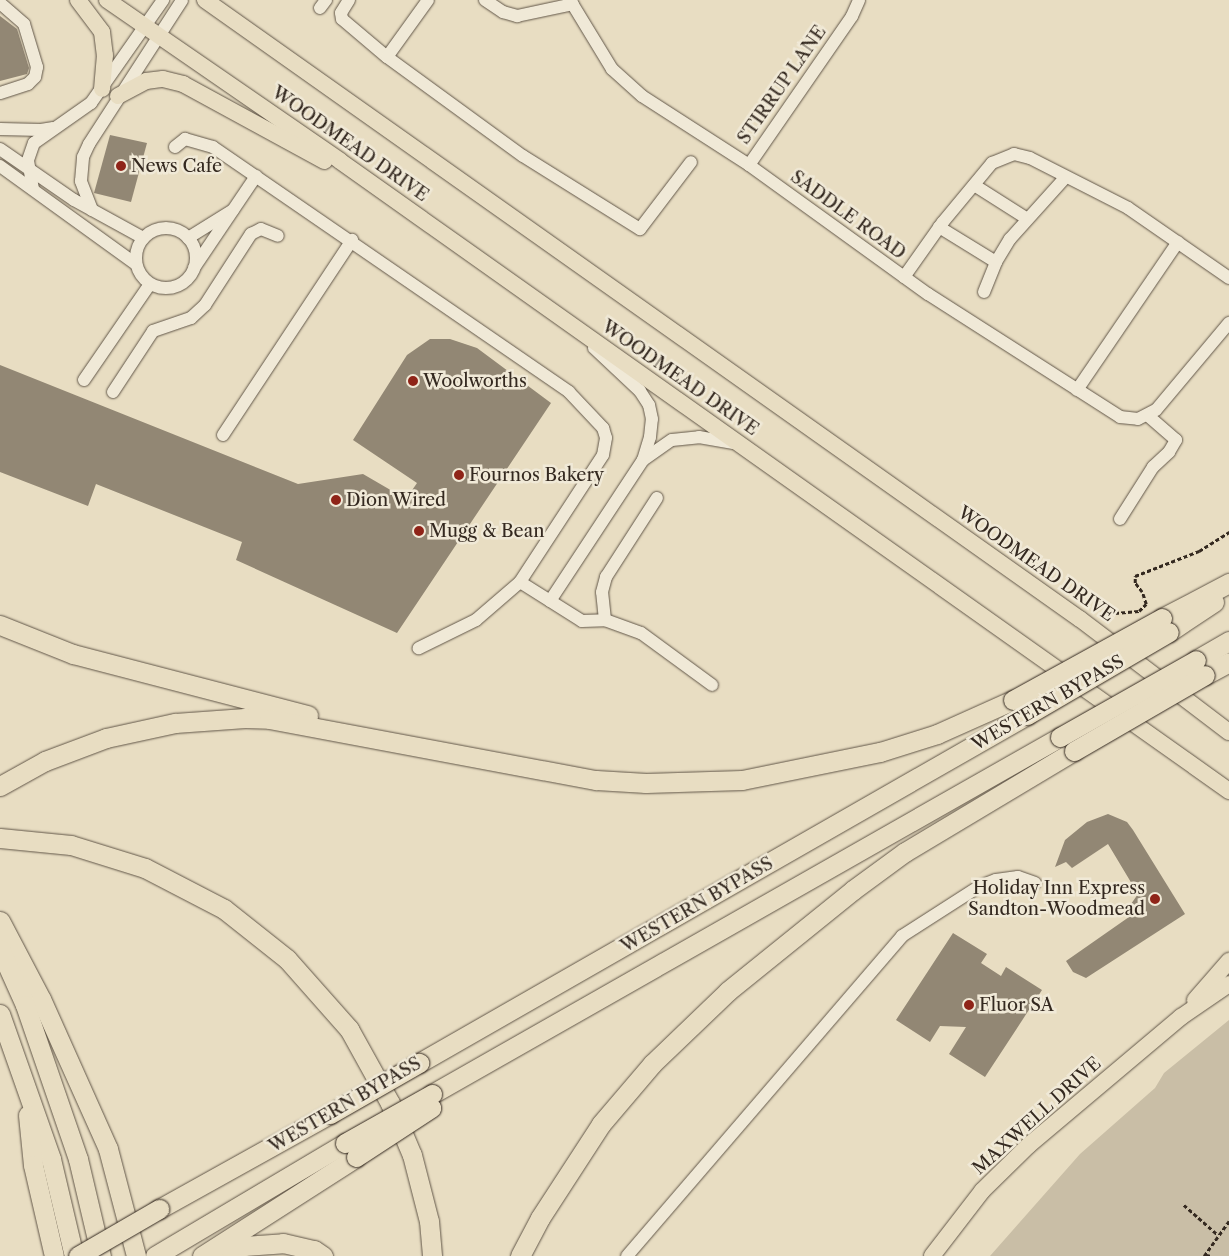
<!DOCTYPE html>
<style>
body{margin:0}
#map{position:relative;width:1229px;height:1256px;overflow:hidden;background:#e8ddc2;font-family:"Libre Caslon Text",serif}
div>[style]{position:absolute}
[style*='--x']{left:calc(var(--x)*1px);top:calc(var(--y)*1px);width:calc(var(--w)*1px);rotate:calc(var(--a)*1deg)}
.green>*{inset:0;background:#c9bea6}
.building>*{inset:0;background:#928774}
.path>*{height:2.5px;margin-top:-1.25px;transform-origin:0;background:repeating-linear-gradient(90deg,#342920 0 4px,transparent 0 6.5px)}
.roads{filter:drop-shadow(0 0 1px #615648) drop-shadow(0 0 1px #615648)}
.minor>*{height:12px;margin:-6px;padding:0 6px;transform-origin:6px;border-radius:6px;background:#f0e9d7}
.minor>.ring{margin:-6px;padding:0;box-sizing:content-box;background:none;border:12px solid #f0e9d7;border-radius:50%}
.major>*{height:16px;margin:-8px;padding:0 8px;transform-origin:8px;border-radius:8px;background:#e8ddc2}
.highway>*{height:19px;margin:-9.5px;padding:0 9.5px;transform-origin:9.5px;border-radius:9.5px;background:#e8ddc2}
.bridges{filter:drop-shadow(0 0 1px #342920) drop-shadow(0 0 1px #342920)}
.highway-bridge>*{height:19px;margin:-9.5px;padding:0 9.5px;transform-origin:9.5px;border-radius:9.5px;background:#e8ddc2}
.dots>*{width:14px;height:14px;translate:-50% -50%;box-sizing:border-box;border:2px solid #f0e9d7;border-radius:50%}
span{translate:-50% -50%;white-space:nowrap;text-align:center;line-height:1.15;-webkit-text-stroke:5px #f0e9d7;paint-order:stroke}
.street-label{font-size:18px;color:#342920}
.poi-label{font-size:18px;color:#342920}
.left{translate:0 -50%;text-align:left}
.right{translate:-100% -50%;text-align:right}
</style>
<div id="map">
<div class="green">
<div style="clip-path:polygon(1229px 1020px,1229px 1256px,990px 1256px,1080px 1154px,1155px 1088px,1164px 1073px)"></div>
</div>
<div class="building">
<div style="clip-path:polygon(0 16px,17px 29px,29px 68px,27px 74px,0 81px)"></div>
<div style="clip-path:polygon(110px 135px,147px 143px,131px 202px,94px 193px)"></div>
<div style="clip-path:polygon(430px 339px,450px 339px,477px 348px,551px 403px,397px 633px,236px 560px,242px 542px,96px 484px,88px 506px,0 472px,0 365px,298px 484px,363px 474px,406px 499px,417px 483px,353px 440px,407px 355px)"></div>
<div style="clip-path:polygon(1108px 814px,1127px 822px,1133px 830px,1185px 914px,1086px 978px,1073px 972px,1066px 961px,1129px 917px,1131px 904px,1138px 894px,1108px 844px,1072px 868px,1066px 862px,1055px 867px,1065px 840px,1087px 822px)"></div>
<div style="clip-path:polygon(953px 933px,987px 954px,981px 963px,1001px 976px,1006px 967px,1042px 990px,985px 1077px,949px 1054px,966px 1027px,940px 1026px,930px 1042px,896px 1020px)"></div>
</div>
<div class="path">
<div style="--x:1115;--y:613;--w:24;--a:-5"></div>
<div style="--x:1139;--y:611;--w:10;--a:-45"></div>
<div style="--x:1146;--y:604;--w:13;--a:-108"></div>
<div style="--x:1142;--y:592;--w:11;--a:-128"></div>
<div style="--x:1135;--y:583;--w:7;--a:-90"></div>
<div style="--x:1135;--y:576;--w:69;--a:-21.3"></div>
<div style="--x:1199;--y:551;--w:36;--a:-32"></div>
<div style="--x:1184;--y:1205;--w:45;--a:41.4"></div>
<div style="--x:1206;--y:1255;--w:6;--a:9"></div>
<div style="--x:1204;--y:1256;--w:43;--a:-54.5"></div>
</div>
<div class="roads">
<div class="minor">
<div style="--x:349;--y:0;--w:15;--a:122"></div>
<div style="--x:341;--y:13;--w:6;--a:81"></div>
<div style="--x:342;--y:19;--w:59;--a:40.2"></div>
<div style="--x:387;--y:57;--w:168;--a:36.1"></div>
<div style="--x:523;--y:156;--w:138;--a:32"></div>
<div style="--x:640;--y:229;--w:84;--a:-52.7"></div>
<div style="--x:485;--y:0;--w:22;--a:34"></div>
<div style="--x:503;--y:12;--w:15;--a:16"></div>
<div style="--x:517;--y:16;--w:57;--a:-12.1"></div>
<div style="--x:570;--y:0;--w:81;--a:58.7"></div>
<div style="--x:612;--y:69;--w:40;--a:42"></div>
<div style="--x:642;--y:96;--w:127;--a:32.8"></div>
<div style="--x:749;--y:165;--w:221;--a:35.8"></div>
<div style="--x:928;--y:294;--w:228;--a:32.6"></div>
<div style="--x:1120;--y:417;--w:18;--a:6"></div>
<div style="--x:1138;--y:419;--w:20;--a:-27"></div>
<div style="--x:1156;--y:410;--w:114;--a:-50"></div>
<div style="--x:0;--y:3;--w:32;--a:41"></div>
<div style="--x:24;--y:24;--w:45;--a:73.2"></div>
<div style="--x:37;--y:67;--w:10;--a:101"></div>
<div style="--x:35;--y:77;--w:10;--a:135"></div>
<div style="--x:28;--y:84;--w:29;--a:162"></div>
<div style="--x:320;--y:8;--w:10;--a:-53"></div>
<div style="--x:387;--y:57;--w:70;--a:-54.3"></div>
<div style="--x:0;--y:129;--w:41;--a:1.4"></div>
<div style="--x:41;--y:130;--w:11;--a:-10"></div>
<div style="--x:175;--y:147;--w:13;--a:-39"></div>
<div style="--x:185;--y:139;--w:29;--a:16"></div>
<div style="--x:213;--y:147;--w:432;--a:34.5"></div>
<div style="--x:569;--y:392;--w:50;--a:46.6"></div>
<div style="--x:603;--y:428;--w:10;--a:73"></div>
<div style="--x:606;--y:438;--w:17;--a:100"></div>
<div style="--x:603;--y:455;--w:152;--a:123.2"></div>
<div style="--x:520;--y:582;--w:58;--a:139.2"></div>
<div style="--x:476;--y:620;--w:64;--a:153.8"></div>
<div style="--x:0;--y:149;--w:90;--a:34.6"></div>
<div style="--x:74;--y:200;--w:79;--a:28.8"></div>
<div style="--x:749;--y:165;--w:181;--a:-55.3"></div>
<div style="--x:852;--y:16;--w:17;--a:-66"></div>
<div style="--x:0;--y:166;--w:168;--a:35.8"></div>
<div style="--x:974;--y:185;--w:62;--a:32.4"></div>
<div style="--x:33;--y:189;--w:29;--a:-100"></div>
<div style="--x:28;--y:160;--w:18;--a:-71"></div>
<div style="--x:34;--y:143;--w:70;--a:-35.1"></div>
<div style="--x:91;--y:103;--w:126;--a:-55"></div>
<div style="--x:92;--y:210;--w:31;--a:-111"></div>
<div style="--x:81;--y:181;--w:24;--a:-85"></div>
<div style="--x:83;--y:157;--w:14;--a:-65"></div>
<div style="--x:89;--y:144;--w:171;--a:-57.1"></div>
<div style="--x:939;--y:227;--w:67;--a:31.6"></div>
<div class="ring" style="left:136px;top:228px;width:48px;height:48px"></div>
<div style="--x:188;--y:238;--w:53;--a:-31.9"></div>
<div style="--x:194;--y:268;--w:111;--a:-56"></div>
<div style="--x:904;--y:277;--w:67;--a:-54.7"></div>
<div style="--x:943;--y:222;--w:77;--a:-50.3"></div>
<div style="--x:992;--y:163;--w:24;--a:-22"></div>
<div style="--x:1014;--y:154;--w:16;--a:14"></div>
<div style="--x:1030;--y:158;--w:110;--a:27"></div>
<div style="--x:1128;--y:208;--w:123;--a:34.7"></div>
<div style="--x:984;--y:292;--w:32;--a:-68"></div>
<div style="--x:996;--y:262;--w:27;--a:-59"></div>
<div style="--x:1010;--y:239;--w:82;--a:-48"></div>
<div style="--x:84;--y:380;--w:116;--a:-55.5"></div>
<div style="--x:1077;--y:390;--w:179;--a:-55.7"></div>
<div style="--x:113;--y:392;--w:73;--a:-56.7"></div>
<div style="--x:153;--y:331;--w:40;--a:-18.9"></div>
<div style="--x:191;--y:318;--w:19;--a:-43"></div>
<div style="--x:205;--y:305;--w:85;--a:-57.1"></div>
<div style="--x:251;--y:234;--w:11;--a:-27"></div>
<div style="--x:261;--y:229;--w:18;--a:22"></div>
<div style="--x:223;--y:435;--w:234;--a:-56.5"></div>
<div style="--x:643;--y:460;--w:35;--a:-35"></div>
<div style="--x:672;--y:440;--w:27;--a:-6"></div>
<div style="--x:699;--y:437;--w:35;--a:10"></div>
<div style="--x:1120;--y:519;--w:62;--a:-57.6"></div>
<div style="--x:1153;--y:467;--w:22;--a:-43"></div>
<div style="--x:1169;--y:452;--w:14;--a:-60"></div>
<div style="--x:1176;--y:440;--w:37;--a:-139"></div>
<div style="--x:520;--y:582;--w:73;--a:32.2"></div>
<div style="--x:582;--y:621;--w:23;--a:-2"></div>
<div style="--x:605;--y:620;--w:38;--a:20"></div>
<div style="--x:641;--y:633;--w:88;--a:36.2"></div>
<div style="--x:550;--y:601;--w:169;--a:-56.6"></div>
<div style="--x:643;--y:460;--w:24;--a:-73"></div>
<div style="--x:650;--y:437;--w:18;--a:-84"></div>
<div style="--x:652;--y:419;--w:14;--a:-102"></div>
<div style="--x:649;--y:405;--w:17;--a:-123"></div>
<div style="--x:640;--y:391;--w:63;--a:-136.9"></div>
<div style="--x:605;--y:620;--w:28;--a:-96"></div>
<div style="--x:602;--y:592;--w:16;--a:-75"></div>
<div style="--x:606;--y:577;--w:94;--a:-57.2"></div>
<div style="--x:627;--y:1256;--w:422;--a:-49.3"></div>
<div style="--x:902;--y:936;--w:93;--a:-32.7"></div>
<div style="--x:980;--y:886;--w:17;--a:-21"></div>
<div style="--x:996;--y:880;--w:22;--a:-8"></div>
<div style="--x:1018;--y:877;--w:18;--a:19"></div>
</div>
<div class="major">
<div style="--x:78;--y:0;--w:40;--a:53"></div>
<div style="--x:102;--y:32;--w:23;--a:83"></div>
<div style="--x:105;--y:55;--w:34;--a:95"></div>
<div style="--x:107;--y:0;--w:283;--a:34.6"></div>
<div style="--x:340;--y:161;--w:1090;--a:35.32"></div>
<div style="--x:205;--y:0;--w:1072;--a:35.28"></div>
<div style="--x:1080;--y:619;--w:187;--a:37.2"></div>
<div style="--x:118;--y:96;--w:32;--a:-28"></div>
<div style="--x:146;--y:81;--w:17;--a:-7"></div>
<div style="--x:163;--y:79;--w:21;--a:14"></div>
<div style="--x:183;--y:84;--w:161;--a:28.6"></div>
<div style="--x:1195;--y:1000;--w:52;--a:-48.9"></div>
<div style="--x:932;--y:1256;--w:82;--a:-52.4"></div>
<div style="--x:982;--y:1191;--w:66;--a:-44.4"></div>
<div style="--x:1029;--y:1145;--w:199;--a:-40.1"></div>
<div style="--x:1181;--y:1017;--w:58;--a:-34.5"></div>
</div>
<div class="highway">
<div style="--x:1162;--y:618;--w:76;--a:-27.6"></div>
<div style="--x:0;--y:625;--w:79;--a:21.7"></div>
<div style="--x:73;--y:654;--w:243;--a:14.6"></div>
<div style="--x:1169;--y:632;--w:54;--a:-33.7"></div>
<div style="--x:1196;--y:660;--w:38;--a:-30"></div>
<div style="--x:1205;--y:675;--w:27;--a:-28"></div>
<div style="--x:0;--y:786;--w:51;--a:-29.1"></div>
<div style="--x:45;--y:761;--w:65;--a:-20.7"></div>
<div style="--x:106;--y:738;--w:71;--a:-12.3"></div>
<div style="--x:175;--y:723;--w:70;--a:-4.1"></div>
<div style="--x:245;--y:718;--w:24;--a:2"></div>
<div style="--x:269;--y:719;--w:333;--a:10.6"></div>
<div style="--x:596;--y:780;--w:50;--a:3.4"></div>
<div style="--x:646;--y:783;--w:96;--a:-1.8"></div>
<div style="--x:742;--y:780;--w:141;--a:-11.5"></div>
<div style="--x:880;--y:752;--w:60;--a:-17.5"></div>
<div style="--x:937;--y:734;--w:83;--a:-24.1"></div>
<div style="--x:0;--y:838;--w:71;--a:5.6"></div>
<div style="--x:71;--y:845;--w:77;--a:17.3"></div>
<div style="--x:145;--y:868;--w:89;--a:27.4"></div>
<div style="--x:224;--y:909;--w:80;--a:38.4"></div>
<div style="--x:287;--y:959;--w:94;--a:48.5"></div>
<div style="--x:349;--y:1029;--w:85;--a:61"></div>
<div style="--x:390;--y:1103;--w:56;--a:67.1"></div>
<div style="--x:412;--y:1155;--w:68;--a:75.6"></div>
<div style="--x:429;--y:1221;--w:35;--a:85"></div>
<div style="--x:0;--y:921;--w:88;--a:62.3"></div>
<div style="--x:41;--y:999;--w:164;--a:65.9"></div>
<div style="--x:108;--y:1149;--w:111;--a:75.3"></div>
<div style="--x:0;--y:949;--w:61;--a:65.9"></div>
<div style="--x:25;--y:1005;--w:163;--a:71"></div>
<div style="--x:78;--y:1159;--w:100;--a:76.7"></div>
<div style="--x:0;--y:1014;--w:154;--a:70.6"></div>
<div style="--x:51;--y:1159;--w:100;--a:76.7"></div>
<div style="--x:419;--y:1063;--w:701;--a:-29.79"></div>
<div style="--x:432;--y:1094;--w:722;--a:-29.62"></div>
<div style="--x:28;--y:1115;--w:50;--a:84.3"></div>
<div style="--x:33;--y:1165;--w:93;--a:77"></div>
<div style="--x:159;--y:1209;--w:196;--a:-29.1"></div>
<div style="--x:219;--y:1255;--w:27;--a:-20"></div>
<div style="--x:244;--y:1246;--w:39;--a:-4"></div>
<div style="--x:283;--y:1243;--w:32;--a:13"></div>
<div style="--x:314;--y:1250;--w:11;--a:34"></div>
<div style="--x:155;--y:1256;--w:221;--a:-30.7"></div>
<div style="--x:202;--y:1256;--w:183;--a:-32.7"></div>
<div style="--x:520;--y:1256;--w:43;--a:-62.2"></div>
<div style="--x:540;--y:1218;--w:112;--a:-57"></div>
<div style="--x:601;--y:1124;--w:79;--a:-49.6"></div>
<div style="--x:652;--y:1064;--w:105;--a:-43.8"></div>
<div style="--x:728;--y:991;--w:161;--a:-38.9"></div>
<div style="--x:853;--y:890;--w:64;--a:-36.2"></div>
<div style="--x:905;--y:852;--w:197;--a:-30.9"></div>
</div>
</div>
<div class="bridges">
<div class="highway-bridge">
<div style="--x:1013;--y:700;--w:170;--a:-28.8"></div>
<div style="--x:1027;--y:715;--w:164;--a:-30.3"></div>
<div style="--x:1060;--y:737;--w:156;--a:-29.5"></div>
<div style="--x:1074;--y:751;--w:151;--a:-30.1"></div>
<div style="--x:330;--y:1114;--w:103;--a:-29.8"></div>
<div style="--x:345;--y:1143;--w:100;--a:-29.4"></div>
<div style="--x:356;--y:1157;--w:90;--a:-33.2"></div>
<div style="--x:78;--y:1256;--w:94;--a:-30.1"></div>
</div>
</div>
<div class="dots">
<div style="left:121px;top:166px;background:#8f2418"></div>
<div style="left:413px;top:381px;background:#8f2418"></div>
<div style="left:459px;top:475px;background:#8f2418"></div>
<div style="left:336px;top:500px;background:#8f2418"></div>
<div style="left:419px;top:531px;background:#8f2418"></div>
<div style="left:1155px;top:899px;background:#8f2418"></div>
<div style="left:969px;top:1005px;background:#8f2418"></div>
</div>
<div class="street-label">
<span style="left:782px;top:85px;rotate:-55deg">STIRRUP LANE</span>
<span style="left:350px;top:144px;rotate:35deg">WOODMEAD DRIVE</span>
<span style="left:848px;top:215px;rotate:36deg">SADDLE ROAD</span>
<span style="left:680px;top:378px;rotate:35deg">WOODMEAD DRIVE</span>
<span style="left:1036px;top:564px;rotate:35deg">WOODMEAD DRIVE</span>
<span style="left:1048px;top:703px;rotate:-30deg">WESTERN BYPASS</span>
<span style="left:697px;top:905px;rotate:-30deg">WESTERN BYPASS</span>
<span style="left:345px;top:1105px;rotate:-30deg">WESTERN BYPASS</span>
<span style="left:1037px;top:1116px;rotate:-42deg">MAXWELL DRIVE</span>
</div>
<div class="poi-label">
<span class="left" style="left:131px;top:166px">News Cafe</span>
<span class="left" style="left:423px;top:381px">Woolworths</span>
<span class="left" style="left:469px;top:475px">Fournos Bakery</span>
<span class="left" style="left:346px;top:500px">Dion Wired</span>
<span class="left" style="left:429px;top:531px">Mugg &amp; Bean</span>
<span class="right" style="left:1145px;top:899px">Holiday Inn Express<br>Sandton-Woodmead</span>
<span class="left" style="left:979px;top:1005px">Fluor SA</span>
</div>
</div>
